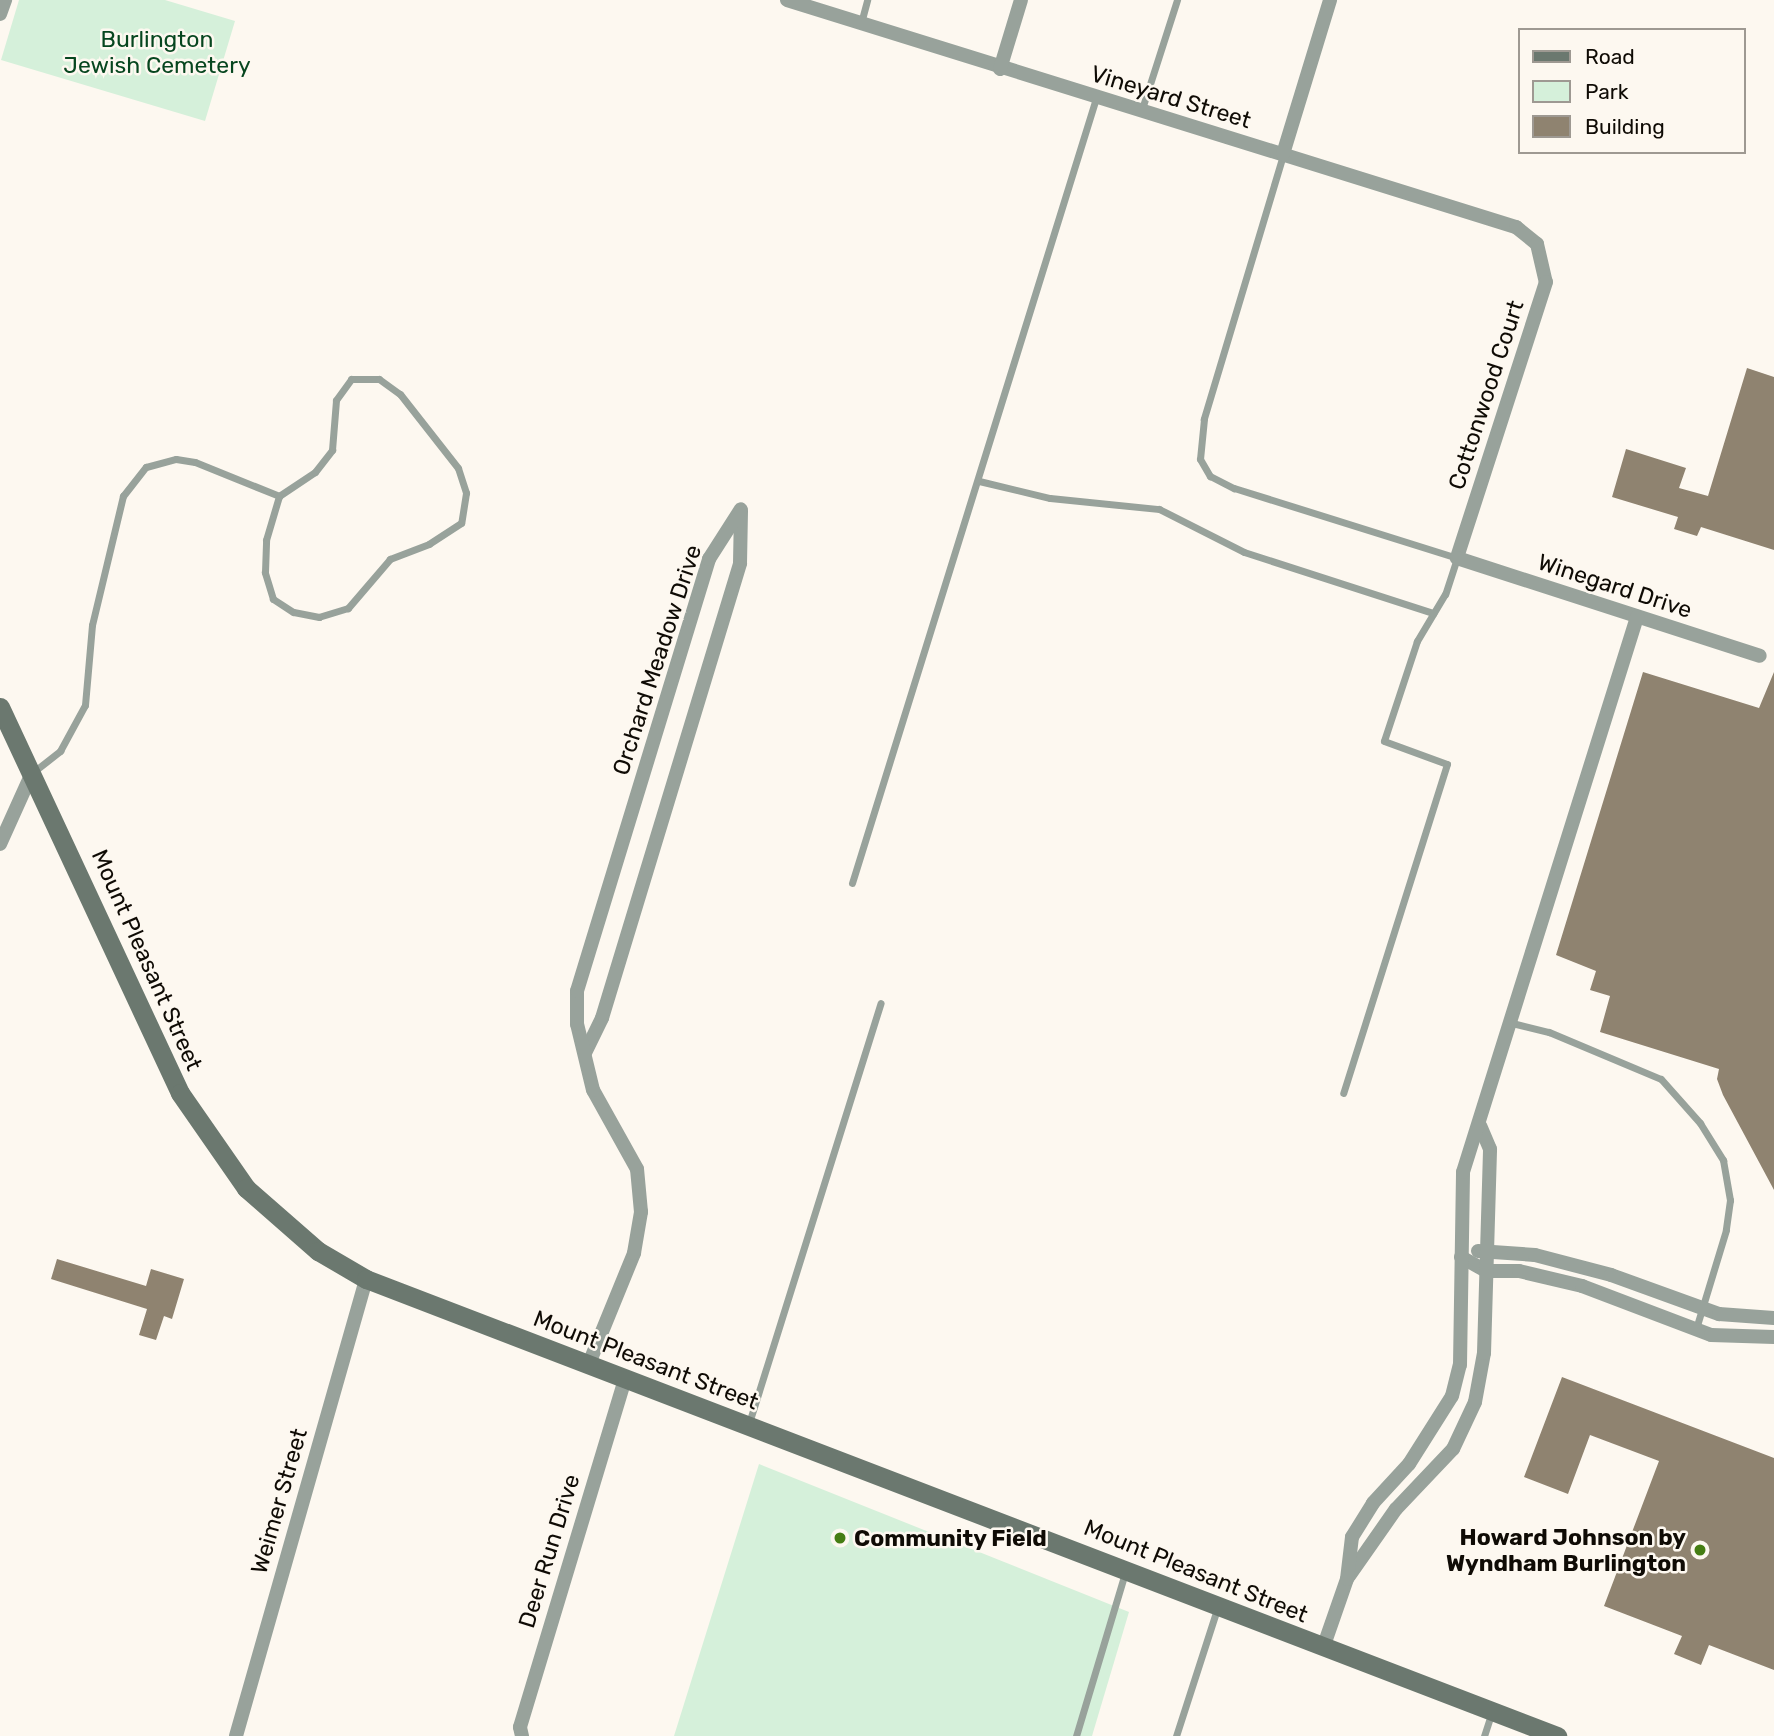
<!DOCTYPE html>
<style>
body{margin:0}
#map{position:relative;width:1774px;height:1736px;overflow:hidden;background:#fdf8f0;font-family:Rubik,sans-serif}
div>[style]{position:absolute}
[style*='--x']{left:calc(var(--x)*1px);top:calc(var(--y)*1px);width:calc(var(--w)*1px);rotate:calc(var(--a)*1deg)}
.green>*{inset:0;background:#d5f0da}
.building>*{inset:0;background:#8f8370}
.service>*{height:7px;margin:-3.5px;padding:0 3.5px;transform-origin:3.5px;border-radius:3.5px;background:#98a29b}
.minor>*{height:14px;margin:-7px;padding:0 7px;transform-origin:7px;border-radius:7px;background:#98a29b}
.secondary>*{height:19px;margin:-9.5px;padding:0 9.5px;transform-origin:9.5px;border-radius:9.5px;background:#6b786f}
.dots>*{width:19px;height:19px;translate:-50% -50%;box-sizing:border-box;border:4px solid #fdf8f0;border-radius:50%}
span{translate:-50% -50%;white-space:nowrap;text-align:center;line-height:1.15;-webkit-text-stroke:5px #fdf8f0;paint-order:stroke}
.park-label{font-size:23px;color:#07461f}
.street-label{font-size:23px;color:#0f0b05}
.poi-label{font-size:23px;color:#0f0b05;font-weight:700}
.right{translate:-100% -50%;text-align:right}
.left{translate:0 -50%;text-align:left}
.legend{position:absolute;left:1518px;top:28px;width:228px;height:126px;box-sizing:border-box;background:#fdf8f0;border:2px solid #9e9992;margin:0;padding:9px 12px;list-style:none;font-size:21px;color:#0f0b05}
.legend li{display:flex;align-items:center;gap:14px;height:35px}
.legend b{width:35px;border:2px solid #9e9992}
</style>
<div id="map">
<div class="green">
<div style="clip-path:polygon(19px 0,165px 0,235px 21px,205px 121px,1px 60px)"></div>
<div style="clip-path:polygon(759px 1464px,1129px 1612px,1092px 1736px,674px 1736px)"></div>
</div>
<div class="building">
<div style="clip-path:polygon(1747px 368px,1774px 377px,1774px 550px,1701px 527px,1697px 536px,1674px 529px,1678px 517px,1612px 497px,1626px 449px,1686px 468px,1679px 488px,1708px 496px)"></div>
<div style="clip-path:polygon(1643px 672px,1759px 708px,1774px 672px,1774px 1190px,1723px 1095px,1717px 1079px,1719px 1069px,1600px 1032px,1610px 996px,1590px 990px,1596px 971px,1556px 955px)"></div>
<div style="clip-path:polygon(57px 1259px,146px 1286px,151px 1269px,184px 1279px,172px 1319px,164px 1316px,156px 1340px,139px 1335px,147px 1309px,51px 1279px)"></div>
<div style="clip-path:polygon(1562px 1377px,1774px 1458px,1774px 1670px,1709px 1645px,1701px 1665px,1674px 1654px,1682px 1636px,1604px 1606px,1659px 1461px,1590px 1435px,1568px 1494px,1524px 1477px)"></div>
</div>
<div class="service">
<div style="--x:861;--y:23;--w:24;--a:-75"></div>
<div style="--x:1141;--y:112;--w:118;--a:-72.2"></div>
<div style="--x:1283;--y:155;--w:276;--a:106.7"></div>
<div style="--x:1204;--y:419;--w:40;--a:95.7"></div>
<div style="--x:1200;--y:459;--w:20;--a:60"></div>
<div style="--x:1210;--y:476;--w:27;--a:27"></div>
<div style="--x:1234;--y:488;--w:234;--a:17.4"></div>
<div style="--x:1457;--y:558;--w:38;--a:108"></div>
<div style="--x:1445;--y:594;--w:55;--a:120.8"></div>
<div style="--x:1417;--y:641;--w:105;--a:108.3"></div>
<div style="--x:1384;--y:741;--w:67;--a:20.1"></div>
<div style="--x:1447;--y:764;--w:345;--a:107.5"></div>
<div style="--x:351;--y:379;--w:28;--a:0"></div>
<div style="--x:379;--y:379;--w:26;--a:36"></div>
<div style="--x:400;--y:394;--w:94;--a:51.9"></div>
<div style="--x:458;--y:468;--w:26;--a:72"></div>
<div style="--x:466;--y:493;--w:30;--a:99"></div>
<div style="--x:461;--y:523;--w:38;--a:147"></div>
<div style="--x:429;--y:544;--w:42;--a:159"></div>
<div style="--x:390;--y:559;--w:65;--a:130.6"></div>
<div style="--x:348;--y:608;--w:30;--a:163"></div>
<div style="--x:319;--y:617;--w:26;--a:-169"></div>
<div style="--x:293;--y:612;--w:24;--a:-147"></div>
<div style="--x:273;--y:599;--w:28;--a:-107"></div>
<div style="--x:265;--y:572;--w:32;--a:-88"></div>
<div style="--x:266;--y:540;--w:46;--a:-73.5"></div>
<div style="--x:279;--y:496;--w:43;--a:-33.7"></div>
<div style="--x:315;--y:472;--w:28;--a:-52"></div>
<div style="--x:332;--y:450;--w:50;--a:-85.4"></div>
<div style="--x:336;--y:400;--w:26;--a:-54"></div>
<div style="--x:979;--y:481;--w:73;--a:13.5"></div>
<div style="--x:1050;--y:498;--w:110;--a:5.8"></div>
<div style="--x:1159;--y:509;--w:95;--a:26.8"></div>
<div style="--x:1244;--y:552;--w:199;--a:17.9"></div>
<div style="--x:32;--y:773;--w:36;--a:-38"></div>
<div style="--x:60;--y:751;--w:52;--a:-61.5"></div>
<div style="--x:85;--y:705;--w:80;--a:-85"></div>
<div style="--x:92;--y:625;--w:133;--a:-76.5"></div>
<div style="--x:123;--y:496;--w:37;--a:-52"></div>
<div style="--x:146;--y:467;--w:31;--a:-15"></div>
<div style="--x:176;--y:459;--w:19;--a:9"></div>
<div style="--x:195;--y:462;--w:91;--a:22"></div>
<div style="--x:852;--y:883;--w:822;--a:-72.73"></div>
<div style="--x:1512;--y:1023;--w:38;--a:14"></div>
<div style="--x:1549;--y:1032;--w:121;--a:22.8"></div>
<div style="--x:1661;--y:1079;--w:59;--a:48.4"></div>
<div style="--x:1700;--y:1123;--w:44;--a:58.1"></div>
<div style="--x:1723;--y:1160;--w:41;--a:80.1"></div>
<div style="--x:1730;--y:1200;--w:30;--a:98"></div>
<div style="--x:1726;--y:1230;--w:103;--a:106.9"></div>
<div style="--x:749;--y:1423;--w:440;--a:-72.6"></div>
<div style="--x:1076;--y:1736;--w:170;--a:-73.3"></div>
<div style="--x:1176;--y:1736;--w:137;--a:-72.1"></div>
<div style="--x:1484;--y:1736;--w:25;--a:-72"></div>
</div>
<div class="minor">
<div style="--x:787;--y:0;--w:764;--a:17.3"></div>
<div style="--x:1516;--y:227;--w:27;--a:39"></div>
<div style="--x:1537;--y:244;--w:39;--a:77"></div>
<div style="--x:1546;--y:282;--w:290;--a:107.9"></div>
<div style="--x:1457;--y:558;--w:318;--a:17.9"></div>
<div style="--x:0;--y:14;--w:15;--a:-70"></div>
<div style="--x:1000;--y:69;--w:72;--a:-73.1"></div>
<div style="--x:1283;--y:154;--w:161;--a:-73"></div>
<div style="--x:0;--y:844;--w:78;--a:-65.7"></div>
<div style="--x:585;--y:1053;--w:39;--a:-64"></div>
<div style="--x:602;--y:1018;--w:475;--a:-73.1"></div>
<div style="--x:740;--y:563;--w:52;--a:-88.9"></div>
<div style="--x:1478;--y:1251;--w:57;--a:4"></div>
<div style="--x:1535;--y:1255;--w:79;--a:14.7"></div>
<div style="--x:1611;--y:1275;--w:115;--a:19.9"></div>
<div style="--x:1719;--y:1314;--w:55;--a:4.2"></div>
<div style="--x:1461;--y:1257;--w:29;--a:29"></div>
<div style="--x:1486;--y:1271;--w:33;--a:0"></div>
<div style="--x:1519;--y:1271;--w:65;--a:13.4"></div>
<div style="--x:1582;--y:1286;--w:138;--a:20.8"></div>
<div style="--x:1711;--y:1335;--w:63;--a:1.8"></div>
<div style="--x:588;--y:1366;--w:122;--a:-67.8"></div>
<div style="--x:634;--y:1253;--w:42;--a:-80.3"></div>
<div style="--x:641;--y:1212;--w:43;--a:-95.3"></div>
<div style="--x:637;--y:1169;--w:90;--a:-119.1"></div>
<div style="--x:593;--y:1090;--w:68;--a:-103.6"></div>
<div style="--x:577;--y:1024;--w:33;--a:-90"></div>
<div style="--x:577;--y:991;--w:452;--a:-73"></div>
<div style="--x:709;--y:559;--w:59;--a:-57.4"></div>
<div style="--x:1349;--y:1576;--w:82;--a:-55"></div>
<div style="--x:1396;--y:1509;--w:83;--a:-46.5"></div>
<div style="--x:1453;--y:1449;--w:52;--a:-64.9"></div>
<div style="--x:1475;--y:1402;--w:50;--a:-79.6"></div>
<div style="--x:1484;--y:1353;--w:204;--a:-88.3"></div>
<div style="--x:1490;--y:1149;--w:25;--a:-113"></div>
<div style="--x:1323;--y:1648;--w:73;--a:-70.8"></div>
<div style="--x:1347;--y:1579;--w:42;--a:-83.2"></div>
<div style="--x:1352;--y:1537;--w:40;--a:-58"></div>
<div style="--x:1373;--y:1503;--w:53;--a:-47.3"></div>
<div style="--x:1409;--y:1464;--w:80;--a:-57.7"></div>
<div style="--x:1452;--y:1396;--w:32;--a:-76"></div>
<div style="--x:1460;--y:1365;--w:193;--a:-89.1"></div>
<div style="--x:1463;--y:1172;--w:582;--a:-72.59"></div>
<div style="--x:236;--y:1736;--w:475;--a:-74.1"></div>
<div style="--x:522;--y:1736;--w:9;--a:-103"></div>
<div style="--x:520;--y:1727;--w:363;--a:-73.2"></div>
</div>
<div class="secondary">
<div style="--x:0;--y:707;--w:426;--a:65"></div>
<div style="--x:180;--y:1093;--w:116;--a:55.2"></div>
<div style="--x:246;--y:1188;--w:96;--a:41.2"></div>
<div style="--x:318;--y:1251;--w:56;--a:30.3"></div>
<div style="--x:366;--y:1279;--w:1276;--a:20.99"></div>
</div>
<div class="dots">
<div style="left:840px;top:1538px;background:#457d13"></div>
<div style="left:1700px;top:1550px;background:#457d13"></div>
</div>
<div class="park-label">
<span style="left:157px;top:52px">Burlington<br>Jewish Cemetery</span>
</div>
<div class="street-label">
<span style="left:1171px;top:97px;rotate:17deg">Vineyard Street</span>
<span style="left:1486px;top:395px;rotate:-72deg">Cottonwood Court</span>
<span style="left:1615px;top:586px;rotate:18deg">Winegard Drive</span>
<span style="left:657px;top:660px;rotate:-72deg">Orchard Meadow Drive</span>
<span style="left:147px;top:960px;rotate:66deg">Mount Pleasant Street</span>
<span style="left:646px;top:1360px;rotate:21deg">Mount Pleasant Street</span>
<span style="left:279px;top:1501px;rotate:-74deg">Weimer Street</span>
<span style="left:549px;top:1551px;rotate:-73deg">Deer Run Drive</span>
<span style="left:1196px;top:1571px;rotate:22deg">Mount Pleasant Street</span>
</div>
<div class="poi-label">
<span class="right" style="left:1686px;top:1550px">Howard Johnson by<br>Wyndham Burlington</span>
<span class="left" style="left:854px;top:1538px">Community Field</span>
</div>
<ul class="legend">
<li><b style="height:9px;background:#6b786f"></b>Road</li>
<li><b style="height:19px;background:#d5f0da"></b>Park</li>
<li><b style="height:19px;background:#8f8370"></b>Building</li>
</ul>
</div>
